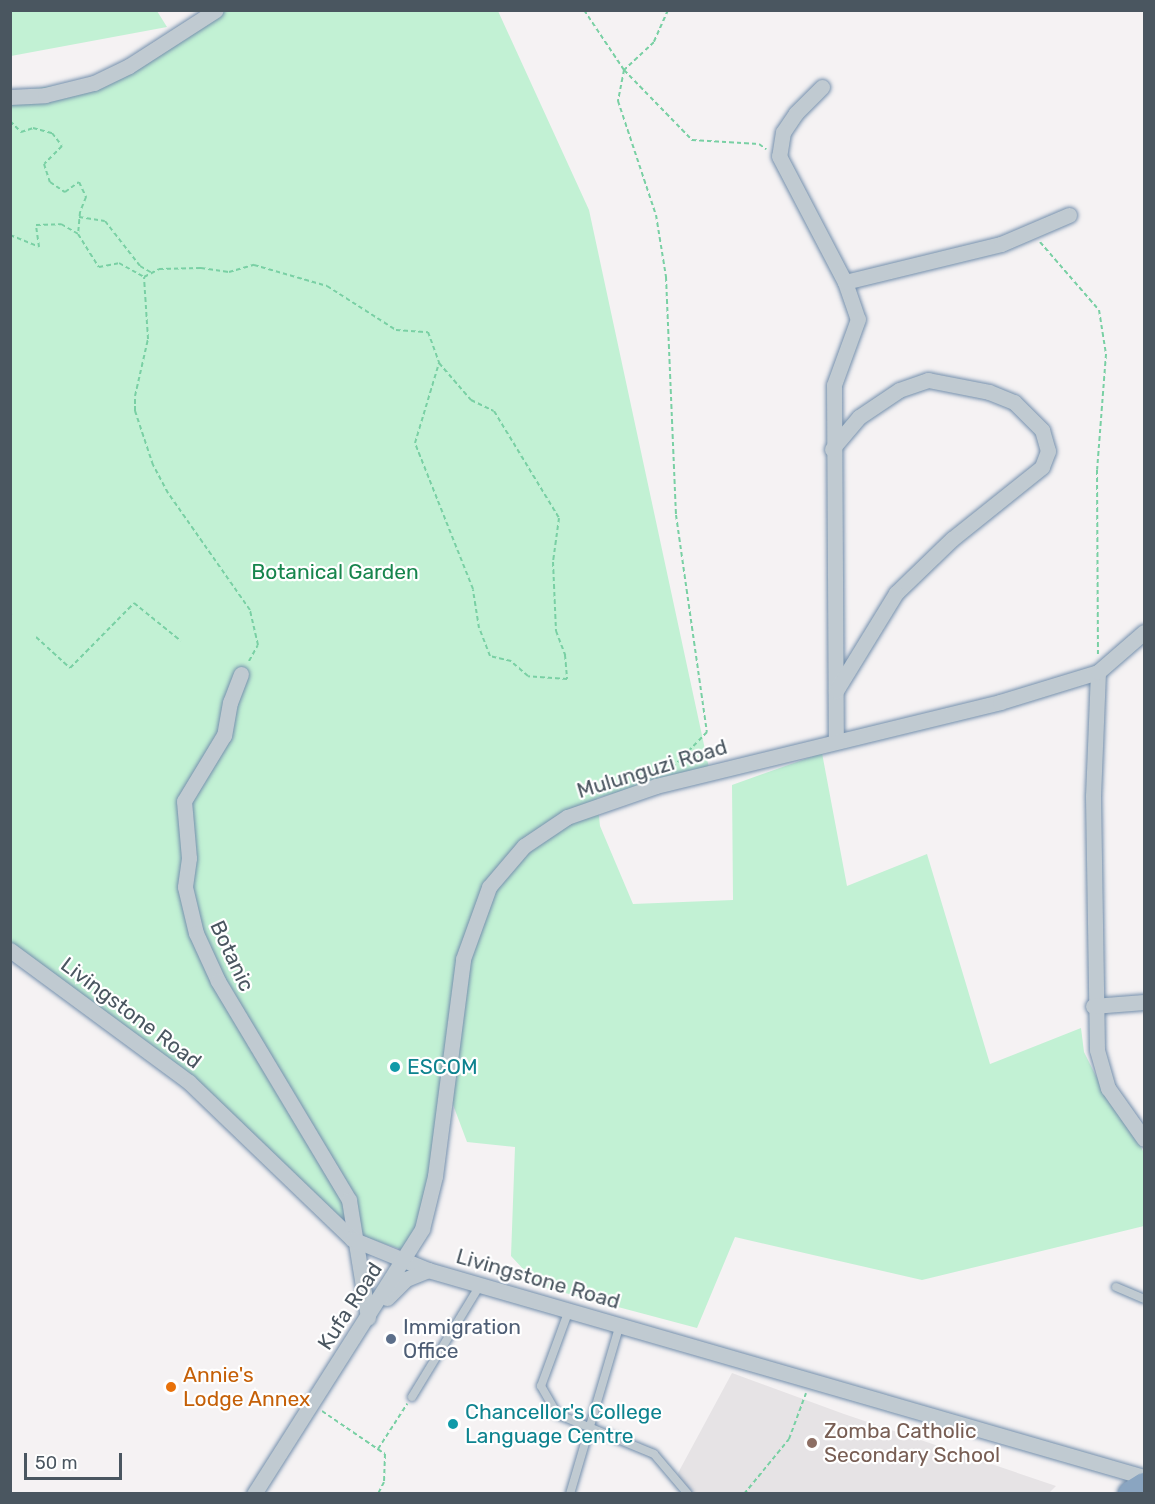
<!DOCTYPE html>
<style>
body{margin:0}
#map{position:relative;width:1155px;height:1504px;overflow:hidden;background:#f5f2f3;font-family:Rubik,sans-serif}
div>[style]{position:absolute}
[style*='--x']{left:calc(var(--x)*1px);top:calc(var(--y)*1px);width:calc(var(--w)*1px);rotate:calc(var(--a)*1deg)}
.education>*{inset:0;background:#e6e3e5}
.green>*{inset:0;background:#c2f1d4}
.path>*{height:2px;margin-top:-1px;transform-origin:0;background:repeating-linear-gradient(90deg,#79d0a4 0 4.5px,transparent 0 7.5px)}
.roads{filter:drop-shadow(0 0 2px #7590ad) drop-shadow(0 0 2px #7590ad)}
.lane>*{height:8px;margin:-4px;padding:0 4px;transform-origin:4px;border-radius:4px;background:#c0cad1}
.street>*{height:15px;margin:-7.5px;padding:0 7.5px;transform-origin:7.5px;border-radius:7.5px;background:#c0cad1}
.highway>*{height:27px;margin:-13.5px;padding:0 13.5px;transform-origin:13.5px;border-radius:13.5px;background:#8aa5c1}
.dots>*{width:16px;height:16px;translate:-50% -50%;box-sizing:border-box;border:3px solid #fff;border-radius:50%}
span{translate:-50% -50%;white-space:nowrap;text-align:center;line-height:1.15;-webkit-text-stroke:4.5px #fff;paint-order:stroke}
.park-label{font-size:21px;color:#17854d}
.street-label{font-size:21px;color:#4a5660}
.culture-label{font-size:21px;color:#0d838f}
.left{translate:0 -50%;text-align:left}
.service-label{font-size:21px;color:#4e5e75}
.food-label{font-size:21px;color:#c56008}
.education-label{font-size:21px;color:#785e54}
.frame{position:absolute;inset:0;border:12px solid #4a5660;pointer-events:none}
.scale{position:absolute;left:24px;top:1453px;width:98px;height:27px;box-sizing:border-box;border:3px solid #4a5660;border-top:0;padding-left:8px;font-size:18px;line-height:21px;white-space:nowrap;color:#4a5660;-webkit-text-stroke:4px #fff;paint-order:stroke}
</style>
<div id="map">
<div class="education">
<div style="clip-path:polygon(732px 1373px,844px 1414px,1056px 1486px,1048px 1494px,684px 1494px,678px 1473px)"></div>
</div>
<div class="green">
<div style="clip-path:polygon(11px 10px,157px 11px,167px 27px,11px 56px)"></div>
<div style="clip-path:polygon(209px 11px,498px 11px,589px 210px,709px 768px,597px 798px,600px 826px,633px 904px,733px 900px,732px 785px,822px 753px,847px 886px,927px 854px,990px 1064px,1081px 1028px,1084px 1052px,1096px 1076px,1127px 1119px,1144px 1153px,1144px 1226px,922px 1280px,735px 1237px,697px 1328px,539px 1286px,511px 1256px,515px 1147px,467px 1142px,443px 1078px,425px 1214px,408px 1252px,333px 1226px,191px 1079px,11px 950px,10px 92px,96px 80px)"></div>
</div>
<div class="path">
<div style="--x:584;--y:10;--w:72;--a:56.3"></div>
<div style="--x:624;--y:70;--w:98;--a:45.8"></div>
<div style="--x:692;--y:140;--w:67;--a:3.4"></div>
<div style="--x:759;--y:144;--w:9;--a:36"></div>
<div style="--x:668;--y:10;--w:35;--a:114"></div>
<div style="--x:654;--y:42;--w:41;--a:137"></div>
<div style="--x:624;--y:70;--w:32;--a:101"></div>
<div style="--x:618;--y:101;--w:120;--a:71.6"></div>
<div style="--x:656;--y:215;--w:63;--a:80.8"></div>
<div style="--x:666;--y:277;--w:238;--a:87.6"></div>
<div style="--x:676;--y:515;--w:219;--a:81.9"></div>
<div style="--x:707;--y:732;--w:49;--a:134.2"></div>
<div style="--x:10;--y:121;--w:16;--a:45"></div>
<div style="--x:21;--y:132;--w:13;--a:-18"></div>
<div style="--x:33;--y:128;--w:20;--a:15"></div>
<div style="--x:52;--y:133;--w:16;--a:52"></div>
<div style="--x:62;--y:146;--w:25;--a:135"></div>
<div style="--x:44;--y:164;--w:19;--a:72"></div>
<div style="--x:50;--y:182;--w:18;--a:34"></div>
<div style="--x:65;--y:192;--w:17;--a:-36"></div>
<div style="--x:79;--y:182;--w:17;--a:65"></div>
<div style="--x:86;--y:197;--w:16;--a:112"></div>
<div style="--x:80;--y:212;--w:22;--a:95"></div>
<div style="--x:79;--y:217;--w:26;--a:9"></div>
<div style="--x:105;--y:221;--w:57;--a:52.1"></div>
<div style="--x:140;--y:266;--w:14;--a:30"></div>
<div style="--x:10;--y:235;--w:31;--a:22"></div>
<div style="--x:39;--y:247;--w:22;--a:-98"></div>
<div style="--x:36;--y:225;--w:25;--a:-2"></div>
<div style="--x:61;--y:224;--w:20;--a:30"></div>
<div style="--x:78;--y:234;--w:39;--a:58"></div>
<div style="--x:99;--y:267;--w:20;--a:-11"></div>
<div style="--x:119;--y:263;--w:29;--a:29"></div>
<div style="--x:1040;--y:242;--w:90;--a:49.1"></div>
<div style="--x:1099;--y:310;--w:45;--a:81"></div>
<div style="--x:1106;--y:354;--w:116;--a:94.4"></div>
<div style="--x:1097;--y:470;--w:184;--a:89.7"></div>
<div style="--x:10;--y:614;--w:2;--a:27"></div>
<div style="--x:36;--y:637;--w:46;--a:42.4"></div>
<div style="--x:70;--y:668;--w:91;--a:-45.4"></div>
<div style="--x:134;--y:603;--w:60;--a:39"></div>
<div style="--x:249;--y:661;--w:18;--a:-61"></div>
<div style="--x:258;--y:645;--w:36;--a:-103"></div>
<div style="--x:250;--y:610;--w:143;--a:-125"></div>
<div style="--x:168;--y:493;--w:32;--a:-118"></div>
<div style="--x:153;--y:465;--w:57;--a:-108.4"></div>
<div style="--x:135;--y:411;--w:15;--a:-90"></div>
<div style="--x:135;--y:396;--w:58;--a:-77.2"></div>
<div style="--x:148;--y:339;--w:62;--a:-93.7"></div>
<div style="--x:144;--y:277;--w:17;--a:-28"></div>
<div style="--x:159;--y:269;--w:42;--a:-1.4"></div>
<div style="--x:201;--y:268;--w:28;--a:8"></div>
<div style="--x:229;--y:272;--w:26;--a:-16"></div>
<div style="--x:254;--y:265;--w:76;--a:16"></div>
<div style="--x:327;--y:286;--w:82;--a:32.5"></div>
<div style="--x:396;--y:330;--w:32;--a:4"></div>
<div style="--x:428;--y:332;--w:33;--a:70"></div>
<div style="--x:439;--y:363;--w:49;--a:49.1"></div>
<div style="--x:471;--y:400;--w:25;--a:26"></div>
<div style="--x:494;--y:411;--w:125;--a:58.7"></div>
<div style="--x:559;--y:518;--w:44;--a:97.8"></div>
<div style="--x:553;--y:562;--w:69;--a:87.5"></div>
<div style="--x:556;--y:631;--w:26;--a:69"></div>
<div style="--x:565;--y:655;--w:24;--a:85"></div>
<div style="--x:567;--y:679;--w:39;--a:-176"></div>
<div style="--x:528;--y:676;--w:23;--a:-139"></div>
<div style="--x:511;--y:661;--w:22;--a:-167"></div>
<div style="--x:490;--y:656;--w:30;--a:-111"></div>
<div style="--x:479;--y:628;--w:39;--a:-99"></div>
<div style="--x:473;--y:589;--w:157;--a:-111.7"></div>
<div style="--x:415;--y:443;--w:84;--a:-73.3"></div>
<div style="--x:322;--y:1411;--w:76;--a:34.3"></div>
<div style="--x:385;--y:1454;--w:28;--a:92"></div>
<div style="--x:384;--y:1482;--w:13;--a:117"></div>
<div style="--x:378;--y:1449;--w:54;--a:-57.2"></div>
<div style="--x:744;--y:1494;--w:71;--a:-50.7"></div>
<div style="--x:789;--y:1439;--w:49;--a:-69.7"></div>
</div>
<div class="roads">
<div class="lane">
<div style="--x:1116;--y:1287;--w:30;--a:23"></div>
<div style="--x:569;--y:1310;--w:81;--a:110.2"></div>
<div style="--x:541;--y:1386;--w:32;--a:60"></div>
<div style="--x:557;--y:1414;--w:105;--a:22.4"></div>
<div style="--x:654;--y:1454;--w:52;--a:49.6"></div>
<div style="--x:412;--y:1397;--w:131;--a:-58.7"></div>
<div style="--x:570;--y:1494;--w:177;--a:-73.6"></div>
</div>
<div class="street">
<div style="--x:822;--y:87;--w:37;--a:135"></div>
<div style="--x:796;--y:113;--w:23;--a:124"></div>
<div style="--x:783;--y:132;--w:24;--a:99"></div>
<div style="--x:779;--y:156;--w:142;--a:62.4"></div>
<div style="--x:845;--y:282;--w:39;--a:71"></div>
<div style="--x:858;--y:319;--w:70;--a:110"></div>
<div style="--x:834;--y:385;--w:356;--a:89.7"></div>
<div style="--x:10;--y:97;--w:35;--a:-3"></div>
<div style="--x:45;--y:95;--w:50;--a:-13.8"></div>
<div style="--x:94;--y:83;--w:39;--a:-26"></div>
<div style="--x:129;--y:66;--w:103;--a:-32.8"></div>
<div style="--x:845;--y:282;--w:161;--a:-13.7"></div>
<div style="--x:1001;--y:244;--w:74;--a:-23.1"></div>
<div style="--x:832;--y:449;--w:42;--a:-49.8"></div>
<div style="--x:859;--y:417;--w:48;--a:-34"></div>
<div style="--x:899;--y:390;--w:31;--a:-19"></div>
<div style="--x:928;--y:380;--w:62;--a:11.1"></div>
<div style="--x:989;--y:392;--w:27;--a:22"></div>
<div style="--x:1014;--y:402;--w:40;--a:45"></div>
<div style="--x:1042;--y:430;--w:22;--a:74"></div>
<div style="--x:1048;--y:451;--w:17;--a:111"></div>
<div style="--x:1042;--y:467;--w:115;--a:141.3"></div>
<div style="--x:952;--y:539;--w:78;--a:136"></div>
<div style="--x:896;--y:593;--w:115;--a:121.5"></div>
<div style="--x:1098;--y:672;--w:124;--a:92.3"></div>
<div style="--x:1093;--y:796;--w:254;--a:89.1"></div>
<div style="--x:1097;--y:1050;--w:40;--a:74"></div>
<div style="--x:1108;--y:1088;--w:62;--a:54.8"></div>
<div style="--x:241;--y:674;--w:30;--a:111"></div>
<div style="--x:230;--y:702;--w:34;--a:100"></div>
<div style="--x:224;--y:735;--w:77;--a:121.2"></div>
<div style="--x:184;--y:801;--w:57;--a:85"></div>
<div style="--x:189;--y:858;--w:29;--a:98"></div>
<div style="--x:185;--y:887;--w:47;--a:76.6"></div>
<div style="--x:196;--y:933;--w:53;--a:65.4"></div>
<div style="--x:218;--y:981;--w:255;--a:59.1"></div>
<div style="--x:349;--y:1200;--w:119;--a:80.8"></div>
<div style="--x:10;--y:950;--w:222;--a:36.4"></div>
<div style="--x:189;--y:1082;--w:226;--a:43.9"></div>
<div style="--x:352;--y:1239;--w:82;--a:22.2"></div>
<div style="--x:428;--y:1270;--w:745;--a:16.12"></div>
<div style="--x:1093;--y:1006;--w:51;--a:-4.5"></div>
<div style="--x:387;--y:1298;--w:27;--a:-45"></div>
<div style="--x:406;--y:1279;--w:24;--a:-22"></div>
<div style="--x:254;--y:1494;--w:314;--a:-57.6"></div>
<div style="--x:422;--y:1229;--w:55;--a:-76.2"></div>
<div style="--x:435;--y:1176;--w:219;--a:-82.6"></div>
<div style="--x:463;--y:959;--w:77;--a:-70.1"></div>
<div style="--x:489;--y:887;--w:54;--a:-49.5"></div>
<div style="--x:524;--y:846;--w:52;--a:-34"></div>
<div style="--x:567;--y:817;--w:94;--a:-19.2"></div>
<div style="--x:656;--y:786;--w:354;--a:-13.7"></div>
<div style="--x:1000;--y:702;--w:102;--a:-17"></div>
<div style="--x:1098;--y:672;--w:61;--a:-41"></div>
</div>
<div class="highway">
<div style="--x:1131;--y:1494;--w:15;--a:-32"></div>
</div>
</div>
<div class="dots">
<div style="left:395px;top:1067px;background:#0f9aa8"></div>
<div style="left:391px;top:1339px;background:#5c6f8a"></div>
<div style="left:171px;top:1387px;background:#e8710a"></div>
<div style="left:453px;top:1424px;background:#0f9aa8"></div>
<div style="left:812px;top:1443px;background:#8d6e63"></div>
</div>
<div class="park-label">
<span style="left:335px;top:572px">Botanical Garden</span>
</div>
<div class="street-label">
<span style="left:652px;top:769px;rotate:-17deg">Mulunguzi Road</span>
<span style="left:232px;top:956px;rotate:65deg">Botanic</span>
<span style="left:131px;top:1013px;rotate:37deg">Livingstone Road</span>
<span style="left:538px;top:1279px;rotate:16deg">Livingstone Road</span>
<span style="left:350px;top:1306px;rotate:-57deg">Kufa Road</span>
</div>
<div class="culture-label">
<span class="left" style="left:407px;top:1067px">ESCOM</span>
<span class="left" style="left:465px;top:1424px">Chancellor's College<br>Language Centre</span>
</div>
<div class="service-label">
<span class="left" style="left:403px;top:1339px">Immigration<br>Office</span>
</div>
<div class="food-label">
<span class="left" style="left:183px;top:1387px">Annie's<br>Lodge Annex</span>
</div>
<div class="education-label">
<span class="left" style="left:824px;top:1443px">Zomba Catholic<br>Secondary School</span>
</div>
<div class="frame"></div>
<div class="scale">50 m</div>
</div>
